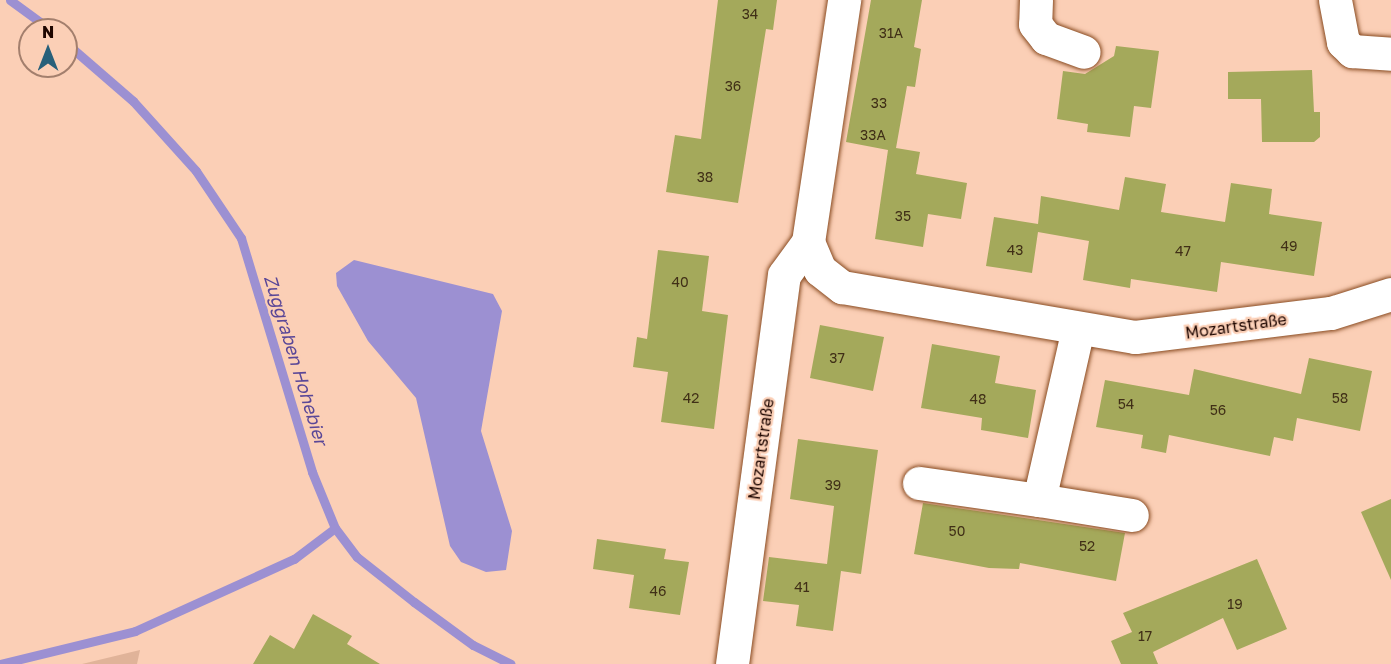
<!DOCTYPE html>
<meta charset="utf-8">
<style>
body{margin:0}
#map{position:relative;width:1391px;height:664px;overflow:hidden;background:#fbcfb6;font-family:"Golos Text",sans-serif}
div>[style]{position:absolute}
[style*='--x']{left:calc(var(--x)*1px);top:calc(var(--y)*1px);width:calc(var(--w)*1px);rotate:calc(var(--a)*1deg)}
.green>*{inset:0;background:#e0b399}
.water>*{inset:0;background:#9c90d2}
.stream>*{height:9px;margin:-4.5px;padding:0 4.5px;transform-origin:4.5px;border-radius:4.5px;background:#9c90d2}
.building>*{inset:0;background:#a4a95b}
.roads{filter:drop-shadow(0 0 2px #894b21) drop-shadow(0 0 2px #894b21)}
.minor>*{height:33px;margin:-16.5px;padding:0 16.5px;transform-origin:16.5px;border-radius:16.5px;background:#fff}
span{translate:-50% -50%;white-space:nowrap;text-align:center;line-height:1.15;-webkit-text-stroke:4.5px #fbcfb6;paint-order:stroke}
.number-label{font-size:14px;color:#402f17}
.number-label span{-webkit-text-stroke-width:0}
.street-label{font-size:16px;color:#1e0600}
.water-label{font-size:18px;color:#5a4797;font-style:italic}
.north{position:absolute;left:18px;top:18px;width:60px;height:60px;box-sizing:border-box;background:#fbcfb6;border:2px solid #a37f6d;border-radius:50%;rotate:0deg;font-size:16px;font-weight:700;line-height:24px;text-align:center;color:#1e0600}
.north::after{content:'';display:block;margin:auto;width:21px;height:27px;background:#28607a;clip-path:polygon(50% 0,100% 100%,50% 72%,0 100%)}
</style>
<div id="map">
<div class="green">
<div style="clip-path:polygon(140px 650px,137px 664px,82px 664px)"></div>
</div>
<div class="water">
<div style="clip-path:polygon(354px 260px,493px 294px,502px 311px,481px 431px,512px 531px,506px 570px,486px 572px,461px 562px,450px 546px,416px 398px,368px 341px,337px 286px,336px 273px)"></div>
</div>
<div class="stream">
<div style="--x:10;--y:0;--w:51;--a:36.2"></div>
<div style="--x:66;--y:43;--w:89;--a:40.9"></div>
<div style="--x:133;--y:101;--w:94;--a:48"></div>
<div style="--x:196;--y:171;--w:81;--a:56.1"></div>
<div style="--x:241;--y:238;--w:245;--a:73.1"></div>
<div style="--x:312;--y:472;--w:61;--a:67.7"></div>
<div style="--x:335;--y:528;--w:36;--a:53"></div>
<div style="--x:357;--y:557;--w:73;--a:38.3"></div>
<div style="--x:414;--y:602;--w:73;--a:36.1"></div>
<div style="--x:473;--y:645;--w:42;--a:26.6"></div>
<div style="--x:0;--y:664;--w:139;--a:-13.7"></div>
<div style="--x:135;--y:631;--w:175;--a:-24.4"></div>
<div style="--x:294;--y:559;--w:51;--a:-37.1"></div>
</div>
<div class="building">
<div style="clip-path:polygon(718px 0,777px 0,773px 30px,766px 29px,738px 203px,666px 192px,675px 135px,701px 139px)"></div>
<div style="clip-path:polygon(871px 0,922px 0,914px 47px,921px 49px,915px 87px,907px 86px,896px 148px,920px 152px,916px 174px,967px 183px,961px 219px,928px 214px,923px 247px,875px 239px,888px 150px,846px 142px)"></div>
<div style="clip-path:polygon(1116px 46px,1159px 51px,1151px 108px,1134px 106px,1130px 137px,1087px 132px,1088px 124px,1057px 119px,1063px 71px,1085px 74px,1114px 56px)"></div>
<div style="clip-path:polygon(1312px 70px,1314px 112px,1320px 112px,1320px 137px,1314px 142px,1262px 142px,1261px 99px,1228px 99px,1228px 72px)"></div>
<div style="clip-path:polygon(1125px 177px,1166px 184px,1161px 212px,1225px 222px,1231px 183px,1272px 189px,1269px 214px,1322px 222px,1314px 276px,1221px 262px,1217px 292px,1131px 279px,1130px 288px,1083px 280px,1089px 241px,1038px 232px,1032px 273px,986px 266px,994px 217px,1038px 224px,1041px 196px,1119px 210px)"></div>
<div style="clip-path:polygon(658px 250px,709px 256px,702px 311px,728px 315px,714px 429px,661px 422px,668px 372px,633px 367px,637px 337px,647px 339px)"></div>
<div style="clip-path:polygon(820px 325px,884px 337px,873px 391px,810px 378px)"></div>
<div style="clip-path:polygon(932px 344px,1000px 356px,995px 383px,1036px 390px,1028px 438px,981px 430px,982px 418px,921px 408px)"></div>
<div style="clip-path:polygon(1309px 358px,1372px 371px,1360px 431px,1297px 418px,1293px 441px,1274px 437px,1270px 456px,1169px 435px,1166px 453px,1141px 448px,1143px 435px,1096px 427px,1105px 380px,1189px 395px,1194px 369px,1301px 394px)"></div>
<div style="clip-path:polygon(798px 439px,878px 450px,861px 574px,841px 571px,833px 631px,796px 626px,799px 605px,763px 601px,769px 557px,827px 564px,834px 506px,790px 499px)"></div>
<div style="clip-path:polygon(1391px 499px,1391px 580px,1361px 512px)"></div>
<div style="clip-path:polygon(923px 503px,1125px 533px,1116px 581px,1020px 563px,1019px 569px,989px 568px,914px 554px)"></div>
<div style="clip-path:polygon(597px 539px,666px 549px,664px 559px,689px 562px,680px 615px,629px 608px,634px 575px,593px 569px)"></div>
<div style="clip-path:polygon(1257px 559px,1287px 629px,1237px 650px,1223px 618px,1153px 652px,1158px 664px,1121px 664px,1111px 641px,1132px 632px,1123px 613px)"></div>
<div style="clip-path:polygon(313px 614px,352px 636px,347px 644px,380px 664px,253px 664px,270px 635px,294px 649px)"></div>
</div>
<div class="roads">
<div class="minor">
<div style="--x:1036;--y:0;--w:24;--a:92"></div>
<div style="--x:1035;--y:24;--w:18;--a:52"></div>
<div style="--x:1046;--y:38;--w:40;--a:20.2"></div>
<div style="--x:1335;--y:0;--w:43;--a:79.2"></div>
<div style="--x:1343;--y:42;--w:13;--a:45"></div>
<div style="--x:1352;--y:51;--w:39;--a:4"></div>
<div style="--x:808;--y:242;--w:245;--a:-81.5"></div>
<div style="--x:919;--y:483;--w:121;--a:8.1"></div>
<div style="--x:1039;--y:500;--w:175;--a:-77.2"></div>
<div style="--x:1039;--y:500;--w:94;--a:9.2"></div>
<div style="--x:732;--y:664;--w:392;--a:-82.4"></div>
<div style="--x:784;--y:275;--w:41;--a:-54"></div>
<div style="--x:808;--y:242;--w:30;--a:67"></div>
<div style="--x:820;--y:270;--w:28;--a:38"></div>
<div style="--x:842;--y:287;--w:297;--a:9.7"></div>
<div style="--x:1135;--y:337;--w:197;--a:-7"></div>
<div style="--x:1331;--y:313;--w:63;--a:-17.6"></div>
</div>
</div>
<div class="number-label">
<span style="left:750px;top:14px">34</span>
<span style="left:891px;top:33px">31A</span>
<span style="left:733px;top:86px">36</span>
<span style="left:879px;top:103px">33</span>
<span style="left:873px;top:135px">33A</span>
<span style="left:705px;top:177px">38</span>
<span style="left:903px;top:216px">35</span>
<span style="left:1289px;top:246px">49</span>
<span style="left:1015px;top:250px">43</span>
<span style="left:1183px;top:251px">47</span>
<span style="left:680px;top:282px">40</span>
<span style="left:837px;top:358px">37</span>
<span style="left:691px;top:398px">42</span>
<span style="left:1340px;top:398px">58</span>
<span style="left:978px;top:399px">48</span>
<span style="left:1126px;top:404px">54</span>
<span style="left:1218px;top:410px">56</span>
<span style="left:833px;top:485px">39</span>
<span style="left:957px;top:531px">50</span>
<span style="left:1087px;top:546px">52</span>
<span style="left:802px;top:587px">41</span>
<span style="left:658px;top:591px">46</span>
<span style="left:1235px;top:604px">19</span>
<span style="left:1145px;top:636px">17</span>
</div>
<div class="street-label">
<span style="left:1236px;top:326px;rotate:-8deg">Mozartstraße</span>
<span style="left:761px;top:449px;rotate:-82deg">Mozartstraße</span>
</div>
<div class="water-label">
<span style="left:296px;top:360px;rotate:73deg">Zuggraben Hohebier</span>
</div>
<div class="north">N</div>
</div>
